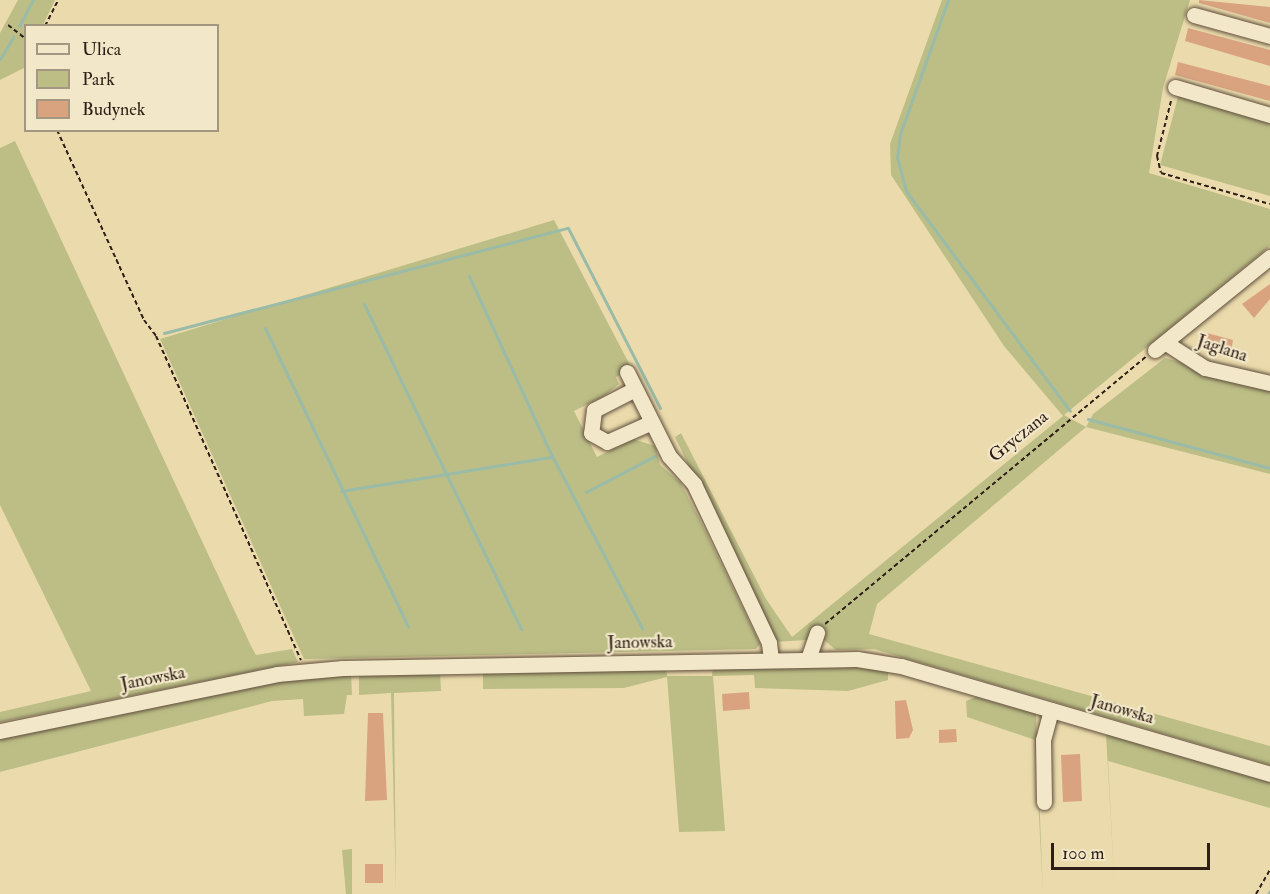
<!DOCTYPE html>
<style>
body{margin:0}
#map{position:relative;width:1270px;height:894px;overflow:hidden;background:#ebdbac;font-family:"IM FELL Double Pica",serif}
div>[style]{position:absolute}
[style*='--x']{left:calc(var(--x)*1px);top:calc(var(--y)*1px);width:calc(var(--w)*1px);rotate:calc(var(--a)*1deg)}
.green>*{inset:0;background:#bcbe86}
.stream>*{height:3px;margin:-1.5px;padding:0 1.5px;transform-origin:1.5px;border-radius:1.5px;background:#99bba7}
.building>*{inset:0;background:#d9a380}
.path>*{height:2px;margin-top:-1px;transform-origin:0;background:repeating-linear-gradient(90deg,#2f1e16 0 4.5px,transparent 0 7.5px)}
.roads{filter:drop-shadow(0 0 2px #5e4d3c) drop-shadow(0 0 2px #5e4d3c)}
.minor>*{height:15px;margin:-7.5px;padding:0 7.5px;transform-origin:7.5px;border-radius:7.5px;background:#f2e8c9}
span{translate:-50% -50%;white-space:nowrap;text-align:center;line-height:1.15;-webkit-text-stroke:4.5px #f2e8c9;paint-order:stroke}
.street-label{font-size:18px;color:#2f1e16}
.legend{position:absolute;left:24px;top:24px;width:195px;height:108px;box-sizing:border-box;background:#f2e8c9;border:2px solid #a49781;margin:0;padding:8px 10px;list-style:none;font-size:18px;color:#2f1e16}
.legend li{display:flex;align-items:center;gap:12px;height:30px}
.legend b{width:30px;border:2px solid #a49781}
.scale{position:absolute;left:1051px;top:843px;width:159px;height:27px;box-sizing:border-box;border:3px solid #2f1e16;border-top:0;padding-left:8px;font-size:18px;line-height:21px;white-space:nowrap;color:#2f1e16;-webkit-text-stroke:4px #f2e8c9;paint-order:stroke}
</style>
<div id="map">
<div class="green">
<div style="clip-path:polygon(18px 0,55px 0,43px 25px,26px 26px,24px 68px,0 80px,0 33px)"></div>
<div style="clip-path:polygon(942px 0,1190px 0,1163px 88px,1149px 173px,1270px 209px,1270px 246px,1064px 415px,1086px 427px,1093px 414px,1165px 358px,1270px 386px,1270px 474px,1086px 427px,877px 604px,869px 634px,1270px 746px,1270px 765px,874px 649px,836px 650px,823px 639px,774px 642px,675px 437px,681px 433px,766px 599px,792px 637px,1063px 416px,1004px 346px,891px 175px,890px 144px)"></div>
<div style="clip-path:polygon(1179px 93px,1270px 120px,1270px 196px,1160px 165px)"></div>
<div style="clip-path:polygon(15px 141px,251px 646px,256px 655px,292px 649px,298px 662px,0 722px,0 712px,91px 691px,0 505px,0 148px)"></div>
<div style="clip-path:polygon(554px 220px,632px 369px,616px 377px,619px 384px,604px 396px,574px 411px,597px 457px,633px 439px,655px 446px,660px 465px,680px 482px,698px 516px,760px 644px,756px 649px,304px 659px,160px 339px)"></div>
<div style="clip-path:polygon(836px 663px,888px 671px,888px 680px,848px 691px,755px 688px,754px 675px,713px 676px,725px 831px,679px 832px,667px 677px,624px 688px,483px 689px,483px 670px,666px 668px,667px 676px,712px 676px,713px 666px)"></div>
<div style="clip-path:polygon(440px 671px,441px 691px,394px 693px,396px 894px,391px 693px,359px 695px,359px 676px)"></div>
<div style="clip-path:polygon(351px 672px,352px 695px,347px 695px,344px 714px,304px 716px,303px 699px,272px 701px,0 772px,0 737px,277px 680px)"></div>
<div style="clip-path:polygon(976px 697px,1036px 714px,1043px 894px,1035px 740px,967px 717px,966px 701px)"></div>
<div style="clip-path:polygon(1106px 734px,1270px 782px,1270px 808px,1108px 761px,1115px 894px)"></div>
<div style="clip-path:polygon(352px 849px,352px 894px,346px 894px,342px 850px)"></div>
</div>
<div class="stream">
<div style="--x:948;--y:0;--w:142;--a:109.7"></div>
<div style="--x:900;--y:134;--w:23;--a:97"></div>
<div style="--x:897;--y:157;--w:35;--a:75"></div>
<div style="--x:906;--y:191;--w:274;--a:53.3"></div>
<div style="--x:19;--y:26;--w:30;--a:-62"></div>
<div style="--x:0;--y:59;--w:26;--a:-59"></div>
<div style="--x:469;--y:276;--w:194;--a:65.3"></div>
<div style="--x:550;--y:452;--w:199;--a:62.4"></div>
<div style="--x:364;--y:304;--w:361;--a:64.2"></div>
<div style="--x:265;--y:328;--w:331;--a:64.4"></div>
<div style="--x:164;--y:333;--w:417;--a:-14.6"></div>
<div style="--x:568;--y:228;--w:202;--a:62.9"></div>
<div style="--x:1088;--y:419;--w:188;--a:15.1"></div>
<div style="--x:341;--y:491;--w:214;--a:-9.2"></div>
<div style="--x:586;--y:492;--w:78;--a:-27.6"></div>
<div style="--x:1268;--y:894;--w:4;--a:-56"></div>
</div>
<div class="building">
<div style="clip-path:polygon(1199px 0,1270px 7px,1270px 23px,1199px 3px)"></div>
<div style="clip-path:polygon(1188px 28px,1270px 50px,1270px 66px,1185px 41px)"></div>
<div style="clip-path:polygon(1178px 62px,1270px 86px,1270px 101px,1175px 75px)"></div>
<div style="clip-path:polygon(1270px 284px,1270px 299px,1254px 318px,1242px 304px)"></div>
<div style="clip-path:polygon(1207px 333px,1233px 340px,1230px 358px,1207px 352px)"></div>
<div style="clip-path:polygon(749px 692px,750px 709px,723px 711px,722px 694px)"></div>
<div style="clip-path:polygon(906px 700px,913px 730px,909px 738px,896px 739px,895px 701px)"></div>
<div style="clip-path:polygon(368px 713px,383px 713px,387px 800px,365px 801px)"></div>
<div style="clip-path:polygon(956px 729px,957px 742px,939px 743px,939px 730px)"></div>
<div style="clip-path:polygon(1080px 754px,1082px 801px,1063px 802px,1061px 755px)"></div>
<div style="clip-path:polygon(365px 864px,383px 864px,383px 883px,365px 883px)"></div>
</div>
<div class="path">
<div style="--x:8;--y:25;--w:23;--a:38"></div>
<div style="--x:45;--y:26;--w:29;--a:-63"></div>
<div style="--x:1171;--y:101;--w:57;--a:104.3"></div>
<div style="--x:1157;--y:156;--w:17;--a:77"></div>
<div style="--x:1161;--y:173;--w:113;--a:15.9"></div>
<div style="--x:57;--y:130;--w:209;--a:65.4"></div>
<div style="--x:144;--y:320;--w:20;--a:53"></div>
<div style="--x:156;--y:336;--w:355;--a:65.9"></div>
<div style="--x:825;--y:624;--w:418;--a:-39.8"></div>
<div style="--x:1256;--y:894;--w:28;--a:-60"></div>
</div>
<div class="roads">
<div class="minor">
<div style="--x:1194;--y:15;--w:79;--a:15.4"></div>
<div style="--x:1175;--y:87;--w:99;--a:16.4"></div>
<div style="--x:1166;--y:343;--w:46;--a:32.7"></div>
<div style="--x:1205;--y:368;--w:67;--a:13"></div>
<div style="--x:1155;--y:350;--w:148;--a:-39"></div>
<div style="--x:627;--y:372;--w:94;--a:63.4"></div>
<div style="--x:669;--y:456;--w:38;--a:48"></div>
<div style="--x:694;--y:484;--w:176;--a:64.7"></div>
<div style="--x:769;--y:643;--w:17;--a:83"></div>
<div style="--x:635;--y:389;--w:46;--a:152.9"></div>
<div style="--x:594;--y:410;--w:23;--a:97"></div>
<div style="--x:591;--y:433;--w:18;--a:29"></div>
<div style="--x:607;--y:442;--w:49;--a:-24"></div>
<div style="--x:808;--y:659;--w:28;--a:-71"></div>
<div style="--x:0;--y:731;--w:283;--a:-11.6"></div>
<div style="--x:277;--y:674;--w:66;--a:-5.2"></div>
<div style="--x:343;--y:668;--w:514;--a:-1"></div>
<div style="--x:857;--y:659;--w:45;--a:9"></div>
<div style="--x:901;--y:666;--w:384;--a:16.3"></div>
<div style="--x:1044;--y:802;--w:62;--a:-90.9"></div>
<div style="--x:1043;--y:740;--w:31;--a:-75"></div>
</div>
</div>
<div class="street-label">
<span style="left:1222px;top:349px;rotate:18deg">Jaglana</span>
<span style="left:1019px;top:437px;rotate:-39deg">Gryczana</span>
<span style="left:640px;top:643px;rotate:-1deg">Janowska</span>
<span style="left:153px;top:679px;rotate:-11deg">Janowska</span>
<span style="left:1122px;top:710px;rotate:16deg">Janowska</span>
</div>
<ul class="legend">
<li><b style="height:8px;background:#f2e8c9"></b>Ulica</li>
<li><b style="height:16px;background:#bcbe86"></b>Park</li>
<li><b style="height:16px;background:#d9a380"></b>Budynek</li>
</ul>
<div class="scale">100 m</div>
</div>
